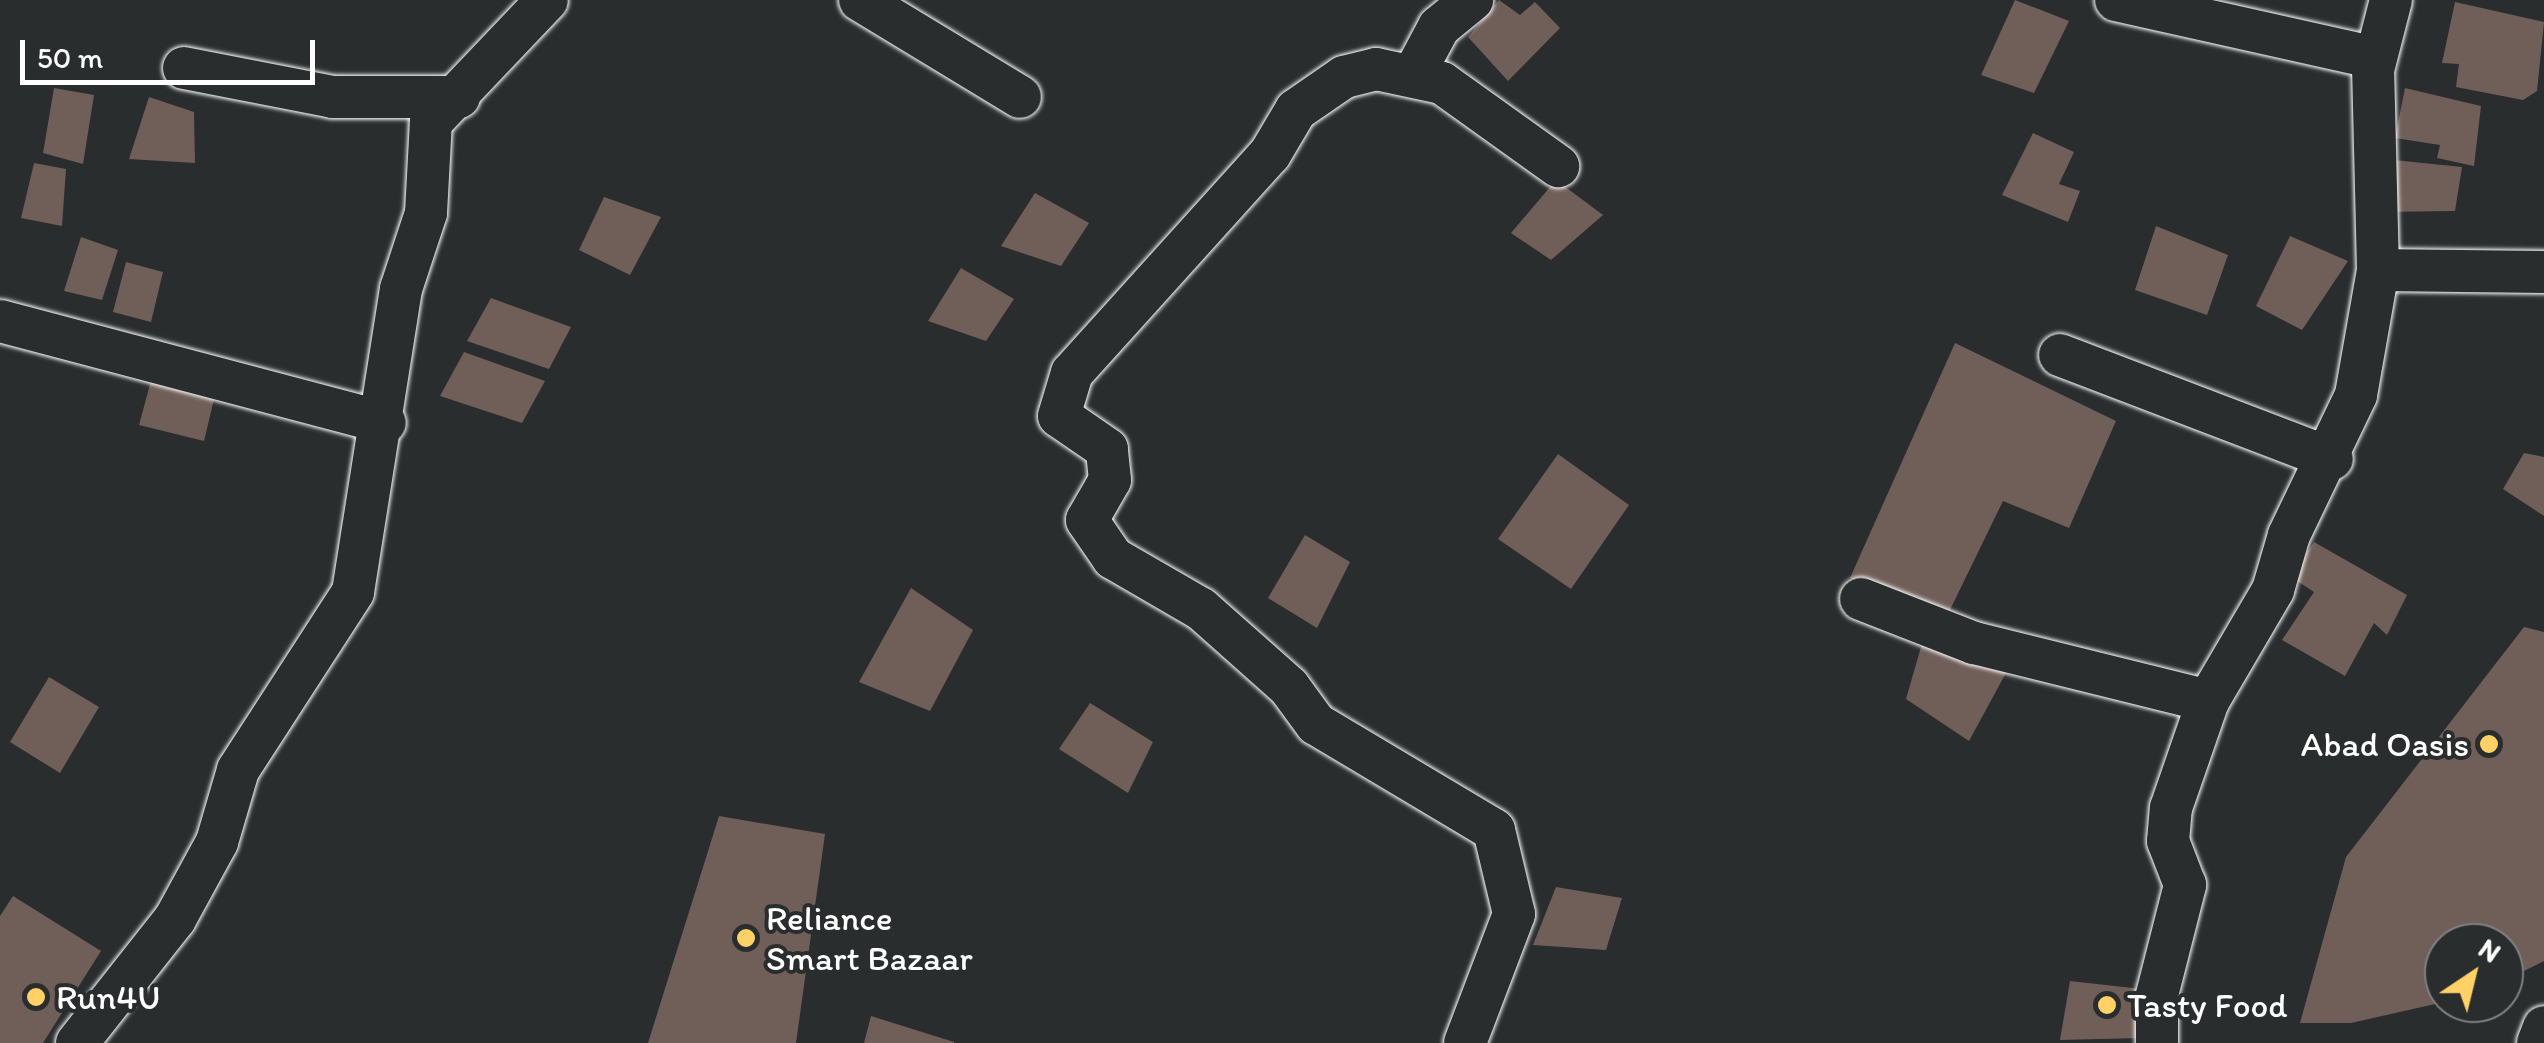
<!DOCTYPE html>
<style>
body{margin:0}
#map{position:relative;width:2544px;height:1043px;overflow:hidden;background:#2a2d2e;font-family:Itim,sans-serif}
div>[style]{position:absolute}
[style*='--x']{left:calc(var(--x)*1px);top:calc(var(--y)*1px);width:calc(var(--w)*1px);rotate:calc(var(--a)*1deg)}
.building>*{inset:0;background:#705e58}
.roads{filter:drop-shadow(0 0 2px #fff) drop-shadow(0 0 2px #fff)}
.minor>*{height:42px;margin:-21px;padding:0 21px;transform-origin:21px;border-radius:21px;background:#2a2d2e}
.dots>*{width:28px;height:28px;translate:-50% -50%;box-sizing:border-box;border:5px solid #2a2d2e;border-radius:50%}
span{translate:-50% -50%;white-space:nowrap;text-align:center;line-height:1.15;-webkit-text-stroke:8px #2a2d2e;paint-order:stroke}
.poi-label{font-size:35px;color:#fff}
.right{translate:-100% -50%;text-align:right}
.left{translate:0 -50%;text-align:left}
.north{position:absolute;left:2424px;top:923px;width:100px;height:100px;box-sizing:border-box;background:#2a2d2e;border:2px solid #7f8182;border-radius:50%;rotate:35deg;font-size:28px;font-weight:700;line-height:40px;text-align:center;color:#fff}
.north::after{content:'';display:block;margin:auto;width:35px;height:45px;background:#ffd166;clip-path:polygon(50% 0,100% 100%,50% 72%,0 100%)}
.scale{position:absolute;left:20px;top:40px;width:295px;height:45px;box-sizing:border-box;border:5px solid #fff;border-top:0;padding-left:12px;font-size:30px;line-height:35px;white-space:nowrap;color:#fff;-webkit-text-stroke:8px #2a2d2e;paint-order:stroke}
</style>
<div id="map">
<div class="building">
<div style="clip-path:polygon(1499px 0,1520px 15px,1535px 2px,1560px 28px,1508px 81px,1468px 37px)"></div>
<div style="clip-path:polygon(2015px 0,2069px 21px,2034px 93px,1981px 75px)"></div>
<div style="clip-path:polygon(2455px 2px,2544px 22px,2537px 91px,2523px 100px,2456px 87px,2459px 64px,2442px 63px)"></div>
<div style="clip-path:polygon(54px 88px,94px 95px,83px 164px,43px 153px)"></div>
<div style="clip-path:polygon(2405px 88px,2481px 106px,2474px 166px,2437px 158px,2440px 145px,2395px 138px)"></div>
<div style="clip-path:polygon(149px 97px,194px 112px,195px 163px,129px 159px)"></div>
<div style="clip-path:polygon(2033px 133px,2074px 152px,2059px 184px,2080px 191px,2068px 222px,2002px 195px)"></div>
<div style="clip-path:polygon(2384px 159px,2462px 167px,2455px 211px,2381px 212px)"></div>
<div style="clip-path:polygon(34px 163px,66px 169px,62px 226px,21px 218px)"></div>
<div style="clip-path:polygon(1556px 180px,1603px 215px,1551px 260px,1511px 233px)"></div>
<div style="clip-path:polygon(1035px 193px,1089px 223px,1061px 266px,1001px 246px)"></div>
<div style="clip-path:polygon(604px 197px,661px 217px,630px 275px,579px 250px)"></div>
<div style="clip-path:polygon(2156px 226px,2228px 255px,2207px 315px,2135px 290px)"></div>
<div style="clip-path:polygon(2290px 236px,2348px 261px,2302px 330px,2256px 306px)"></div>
<div style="clip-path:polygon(81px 237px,118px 250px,102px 300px,64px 291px)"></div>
<div style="clip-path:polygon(126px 262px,163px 272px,151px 322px,113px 312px)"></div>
<div style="clip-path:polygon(961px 268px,1014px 299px,986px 341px,928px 321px)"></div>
<div style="clip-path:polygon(491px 298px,571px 327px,549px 369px,467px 341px)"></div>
<div style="clip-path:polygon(1955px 343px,2116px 421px,2069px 528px,2003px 501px,1948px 614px,1850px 578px)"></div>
<div style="clip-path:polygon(464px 352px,545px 381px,522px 423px,440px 396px)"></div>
<div style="clip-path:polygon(152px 377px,215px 395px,204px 441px,139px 425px)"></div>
<div style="clip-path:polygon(2524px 453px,2544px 457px,2544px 516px,2503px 489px)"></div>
<div style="clip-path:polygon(1558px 454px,1629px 505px,1571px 589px,1498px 539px)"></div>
<div style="clip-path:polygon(1305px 535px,1350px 562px,1317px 628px,1268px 598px)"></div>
<div style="clip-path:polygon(2314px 542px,2407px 595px,2387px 635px,2374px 623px,2345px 676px,2282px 640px,2314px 592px,2291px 577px)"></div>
<div style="clip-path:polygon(911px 588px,973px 630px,930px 711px,859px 682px)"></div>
<div style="clip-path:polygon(2524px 627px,2544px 632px,2544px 961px,2504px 981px,2504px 943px,2444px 943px,2444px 1002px,2351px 1023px,2300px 1023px,2346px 857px)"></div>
<div style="clip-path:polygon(1923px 640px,2007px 671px,1969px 741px,1906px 699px)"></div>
<div style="clip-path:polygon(49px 677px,99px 707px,60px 773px,10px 742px)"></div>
<div style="clip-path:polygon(1090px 703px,1153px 742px,1128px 793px,1059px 749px)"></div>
<div style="clip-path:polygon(719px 816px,825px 834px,796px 1043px,648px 1043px)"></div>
<div style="clip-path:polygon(1556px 887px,1622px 898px,1606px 950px,1533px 945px)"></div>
<div style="clip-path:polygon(13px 896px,101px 951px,43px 1043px,0 1043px,0 916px)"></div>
<div style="clip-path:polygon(2070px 981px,2151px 990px,2141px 1038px,2060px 1040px)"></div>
<div style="clip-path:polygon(871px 1016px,954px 1042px,954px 1043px,864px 1043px)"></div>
</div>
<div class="roads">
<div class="minor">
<div style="--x:860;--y:0;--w:187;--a:31.2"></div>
<div style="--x:2116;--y:0;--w:266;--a:12.6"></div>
<div style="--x:184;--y:68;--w:152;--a:11"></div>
<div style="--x:333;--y:97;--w:126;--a:0"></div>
<div style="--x:1415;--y:72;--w:51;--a:-61.9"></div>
<div style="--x:1439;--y:27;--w:43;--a:-39.3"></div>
<div style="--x:2378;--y:270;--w:166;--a:0.7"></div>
<div style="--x:0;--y:321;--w:398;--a:14.8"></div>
<div style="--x:2060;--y:355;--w:291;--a:20.9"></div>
<div style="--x:1861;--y:599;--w:121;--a:21.3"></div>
<div style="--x:1974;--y:643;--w:241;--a:13.9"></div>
<div style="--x:77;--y:1043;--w:158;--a:-51.7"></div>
<div style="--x:175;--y:919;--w:88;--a:-61.4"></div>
<div style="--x:217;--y:842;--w:75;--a:-73.7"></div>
<div style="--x:238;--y:770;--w:212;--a:-57.1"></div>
<div style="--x:353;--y:592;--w:307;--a:-81"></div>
<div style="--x:401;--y:289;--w:80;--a:-71.8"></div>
<div style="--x:426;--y:213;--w:91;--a:-86.9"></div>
<div style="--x:431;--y:122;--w:168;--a:-46.4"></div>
<div style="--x:1465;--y:1043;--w:138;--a:-69.2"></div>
<div style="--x:1514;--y:914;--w:86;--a:-103.4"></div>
<div style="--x:1494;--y:830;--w:207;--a:-149.2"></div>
<div style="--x:1316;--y:724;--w:46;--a:-126.1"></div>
<div style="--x:1289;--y:687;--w:118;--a:-138.4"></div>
<div style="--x:1201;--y:609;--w:102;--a:-149.9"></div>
<div style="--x:1113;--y:558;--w:46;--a:-124.4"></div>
<div style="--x:1087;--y:520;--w:46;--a:-60.1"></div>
<div style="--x:1110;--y:480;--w:31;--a:-96"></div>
<div style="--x:1107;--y:449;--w:58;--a:-145.5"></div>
<div style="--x:1059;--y:416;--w:45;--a:-73.2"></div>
<div style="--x:1072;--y:373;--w:295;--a:-47.9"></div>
<div style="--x:1270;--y:154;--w:51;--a:-59.4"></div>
<div style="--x:1296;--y:110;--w:58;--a:-34.5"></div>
<div style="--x:1344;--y:77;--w:33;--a:-14"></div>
<div style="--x:1376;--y:69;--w:67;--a:12"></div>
<div style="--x:1442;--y:83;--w:143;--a:35.6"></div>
<div style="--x:2157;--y:1043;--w:48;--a:-90"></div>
<div style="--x:2157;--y:995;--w:114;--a:-75.7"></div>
<div style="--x:2185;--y:885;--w:47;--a:-111.1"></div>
<div style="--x:2168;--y:841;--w:33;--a:-85"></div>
<div style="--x:2171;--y:808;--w:113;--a:-70.9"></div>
<div style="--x:2208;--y:701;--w:129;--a:-59.6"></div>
<div style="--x:2273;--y:590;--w:57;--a:-73.8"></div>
<div style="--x:2289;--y:535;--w:155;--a:-64.4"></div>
<div style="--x:2356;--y:395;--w:127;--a:-80"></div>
<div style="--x:2378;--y:270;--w:200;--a:-91.4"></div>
<div style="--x:2373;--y:70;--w:72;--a:-75.6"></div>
<div style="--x:2538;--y:1043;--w:17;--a:-69"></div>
</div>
</div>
<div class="dots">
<div style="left:2489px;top:744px;background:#ffd166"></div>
<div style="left:746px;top:938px;background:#ffd166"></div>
<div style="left:36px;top:997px;background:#ffd166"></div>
<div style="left:2107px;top:1005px;background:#ffd166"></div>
</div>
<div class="poi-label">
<span class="right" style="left:2469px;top:744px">Abad Oasis</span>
<span class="left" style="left:766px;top:938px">Reliance<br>Smart Bazaar</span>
<span class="left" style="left:56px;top:997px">Run4U</span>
<span class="left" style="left:2127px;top:1005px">Tasty Food</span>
</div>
<div class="north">N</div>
<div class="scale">50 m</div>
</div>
